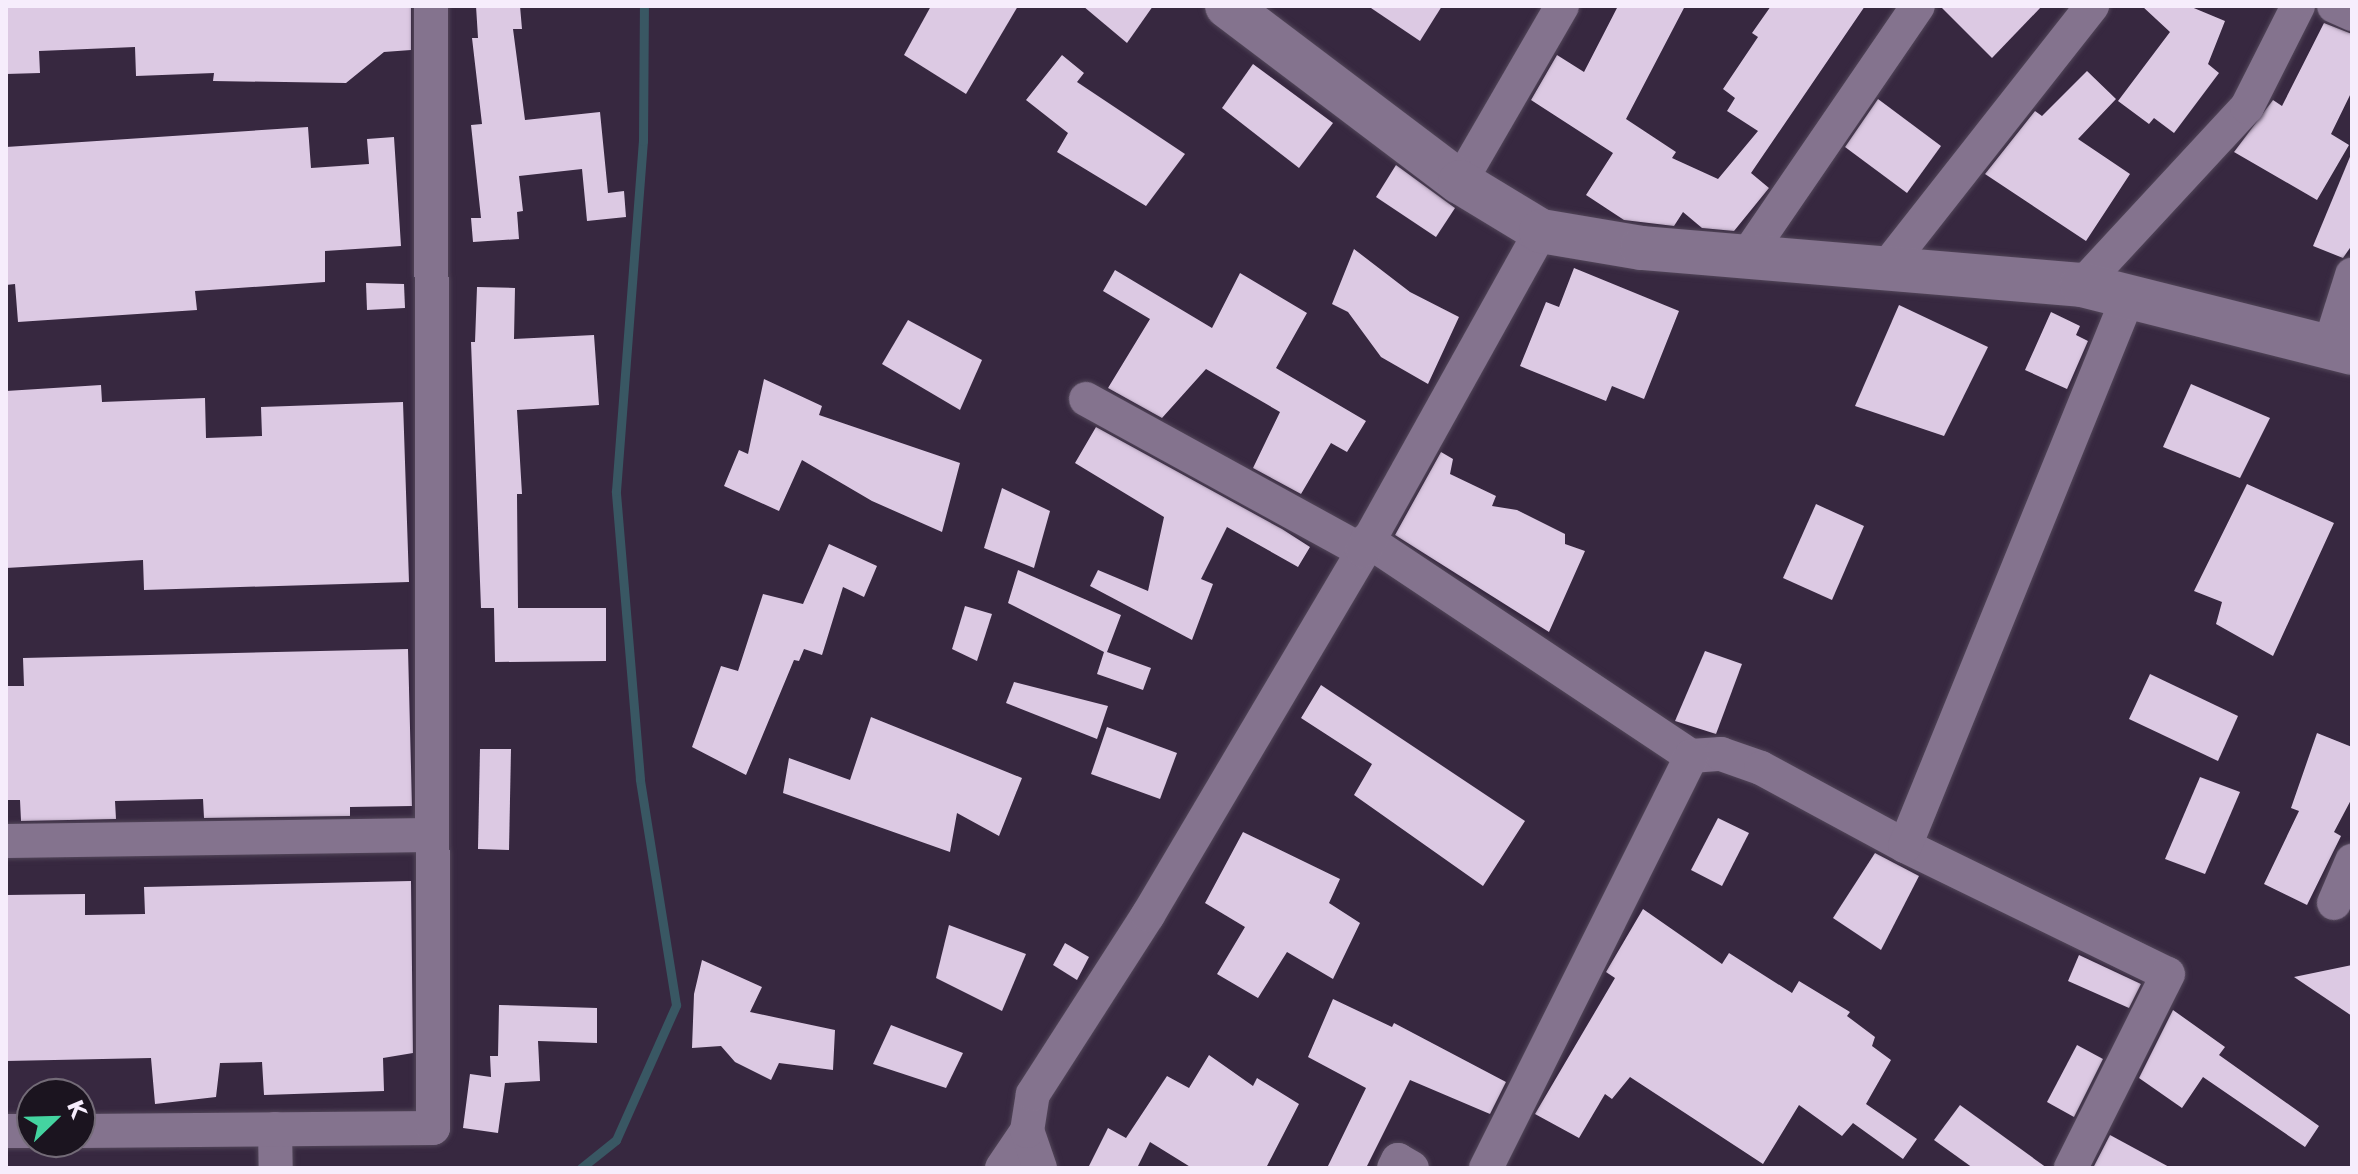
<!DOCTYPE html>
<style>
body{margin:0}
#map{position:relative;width:2358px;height:1174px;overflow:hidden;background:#372840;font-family:"DejaVu Sans",sans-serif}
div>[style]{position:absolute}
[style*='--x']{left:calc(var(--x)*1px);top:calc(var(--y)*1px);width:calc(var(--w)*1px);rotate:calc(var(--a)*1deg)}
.stream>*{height:9px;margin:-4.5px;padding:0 4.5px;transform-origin:4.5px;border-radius:4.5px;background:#395763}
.building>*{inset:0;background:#dcc9e3}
.roads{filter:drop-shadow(0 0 2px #524659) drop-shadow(0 0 2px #524659)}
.minor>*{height:34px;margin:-17px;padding:0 17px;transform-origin:17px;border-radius:17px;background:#84738e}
.tertiary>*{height:44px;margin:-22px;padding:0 22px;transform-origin:22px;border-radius:22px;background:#84738e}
span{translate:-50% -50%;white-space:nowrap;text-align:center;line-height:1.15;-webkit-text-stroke:8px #1b141f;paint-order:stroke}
.frame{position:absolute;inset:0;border:8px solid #f6edfc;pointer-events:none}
.north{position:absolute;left:16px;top:1078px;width:80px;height:80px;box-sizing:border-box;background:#1b141f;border:2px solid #736b77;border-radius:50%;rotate:67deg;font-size:22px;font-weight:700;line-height:32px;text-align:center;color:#f6edfc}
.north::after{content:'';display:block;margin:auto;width:28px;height:36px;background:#44d4a0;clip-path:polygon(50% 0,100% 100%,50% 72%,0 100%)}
</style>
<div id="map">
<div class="stream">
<div style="--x:581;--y:1168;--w:45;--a:-38.7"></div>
<div style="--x:616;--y:1140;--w:148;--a:-66"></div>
<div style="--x:676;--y:1005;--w:229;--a:-99.1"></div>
<div style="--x:640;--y:779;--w:289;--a:-94.8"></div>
<div style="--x:616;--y:491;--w:351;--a:-85.6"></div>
<div style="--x:643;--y:141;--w:135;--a:-89.6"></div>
</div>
<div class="building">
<div style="clip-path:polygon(6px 6px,411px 6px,411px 50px,384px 52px,346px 83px,213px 81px,214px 73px,136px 76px,135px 47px,39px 51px,40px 73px,6px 74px)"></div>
<div style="clip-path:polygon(476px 6px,520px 6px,522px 29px,513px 29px,525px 120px,600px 112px,608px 193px,624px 191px,626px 217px,587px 221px,582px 169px,519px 176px,523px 211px,517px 212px,519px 239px,473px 242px,471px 218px,481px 218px,471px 125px,482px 124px,472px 38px,478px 38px)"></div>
<div style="clip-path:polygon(931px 6px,1018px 6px,966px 94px,904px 55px)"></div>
<div style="clip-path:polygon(1083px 6px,1153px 6px,1127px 43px)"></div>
<div style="clip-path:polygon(1368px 6px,1442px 6px,1420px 41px)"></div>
<div style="clip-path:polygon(1618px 6px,1685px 6px,1626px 119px,1676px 152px,1672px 158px,1718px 179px,1758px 131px,1727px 111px,1735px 98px,1723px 89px,1758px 37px,1752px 33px,1771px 6px,1865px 6px,1751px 173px,1769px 188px,1734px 231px,1702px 228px,1683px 212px,1674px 226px,1624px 220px,1586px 195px,1613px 153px,1531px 100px,1557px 55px,1584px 72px)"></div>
<div style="clip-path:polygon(1940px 6px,2042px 6px,1992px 58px)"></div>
<div style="clip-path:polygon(2142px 6px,2189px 6px,2225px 21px,2208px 64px,2219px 73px,2174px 133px,2154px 118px,2149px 124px,2118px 101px,2170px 32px)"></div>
<div style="clip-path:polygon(2324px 23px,2352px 34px,2352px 91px,2331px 134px,2349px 145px,2317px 200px,2234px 152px,2273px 100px,2282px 106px)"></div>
<div style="clip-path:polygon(1062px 55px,1084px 73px,1077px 82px,1185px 154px,1146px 206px,1057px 152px,1068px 133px,1026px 100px)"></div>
<div style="clip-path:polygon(1253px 64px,1333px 123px,1299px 168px,1222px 108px)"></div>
<div style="clip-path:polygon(2087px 71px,2116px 99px,2078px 139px,2130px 174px,2086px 241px,1985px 174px,2035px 111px,2042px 116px)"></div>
<div style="clip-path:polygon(1878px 99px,1941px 146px,1907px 193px,1845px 147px)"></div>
<div style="clip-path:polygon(308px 127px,311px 168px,369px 164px,367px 139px,394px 137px,401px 246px,325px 251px,325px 282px,195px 291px,197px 310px,18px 322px,15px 284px,6px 285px,6px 147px)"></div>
<div style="clip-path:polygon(2352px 152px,2352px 245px,2343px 258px,2313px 246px)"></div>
<div style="clip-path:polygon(1396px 165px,1455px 208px,1436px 237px,1376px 197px)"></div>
<div style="clip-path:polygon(1354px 249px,1410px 292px,1459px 317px,1428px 384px,1381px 357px,1348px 312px,1332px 304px)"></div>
<div style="clip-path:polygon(1574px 268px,1679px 311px,1644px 399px,1612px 386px,1606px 401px,1520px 366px,1546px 302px,1559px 307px)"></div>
<div style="clip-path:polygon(1115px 270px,1212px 328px,1240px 273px,1307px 313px,1276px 368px,1366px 421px,1347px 452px,1331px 443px,1301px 494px,1253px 468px,1280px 412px,1206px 369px,1162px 418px,1108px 388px,1150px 319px,1103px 291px)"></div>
<div style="clip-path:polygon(366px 283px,404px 284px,405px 308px,367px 310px)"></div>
<div style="clip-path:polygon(477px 287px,515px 288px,514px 339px,594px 335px,599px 405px,517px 410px,522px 494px,517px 494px,518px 608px,606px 608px,606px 661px,495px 662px,494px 608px,481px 608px,471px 342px,475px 342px)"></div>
<div style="clip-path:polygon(1899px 305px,1988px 347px,1944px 436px,1855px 406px)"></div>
<div style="clip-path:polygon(2051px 312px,2080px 326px,2076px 335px,2088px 341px,2067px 389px,2025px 370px)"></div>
<div style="clip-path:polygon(908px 320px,982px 360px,960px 410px,882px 364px)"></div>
<div style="clip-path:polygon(764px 379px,822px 406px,819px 415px,960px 463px,942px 532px,872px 501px,802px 460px,779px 511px,724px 486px,739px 450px,748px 454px)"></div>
<div style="clip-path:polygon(2191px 384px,2270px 418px,2240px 478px,2163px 447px)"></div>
<div style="clip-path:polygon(101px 385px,102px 402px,205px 398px,206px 438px,262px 436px,261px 407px,403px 402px,409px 582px,144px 590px,143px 560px,6px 568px,6px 391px)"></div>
<div style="clip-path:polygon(1096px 427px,1282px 529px,1310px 547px,1298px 567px,1227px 527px,1201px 579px,1213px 584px,1192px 640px,1090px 586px,1098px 570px,1148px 591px,1164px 517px,1075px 463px)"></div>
<div style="clip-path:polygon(1441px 452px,1453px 459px,1450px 474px,1496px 496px,1492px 506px,1517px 510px,1565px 534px,1565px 544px,1585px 551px,1549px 632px,1395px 535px)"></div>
<div style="clip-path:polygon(2247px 484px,2334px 523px,2273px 656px,2216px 624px,2222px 602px,2194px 591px)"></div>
<div style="clip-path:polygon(1002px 488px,1050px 511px,1034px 568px,984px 548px)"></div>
<div style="clip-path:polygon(1816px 504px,1864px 526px,1832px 600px,1783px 578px)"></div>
<div style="clip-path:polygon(829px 544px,877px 566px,864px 597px,843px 587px,822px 655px,804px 649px,799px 661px,794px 660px,746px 775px,692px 747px,721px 666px,738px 671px,763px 594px,803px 604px)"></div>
<div style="clip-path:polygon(1018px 570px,1121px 615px,1107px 652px,1151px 668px,1143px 690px,1097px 674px,1104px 652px,1008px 603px)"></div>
<div style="clip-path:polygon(965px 606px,992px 614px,977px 661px,952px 649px)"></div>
<div style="clip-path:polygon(408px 649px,412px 806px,350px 807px,350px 816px,204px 818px,203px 799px,115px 801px,116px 819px,21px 821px,20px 800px,6px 800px,6px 686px,24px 686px,23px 658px)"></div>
<div style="clip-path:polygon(1705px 651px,1742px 664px,1716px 734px,1675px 721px)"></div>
<div style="clip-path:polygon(2150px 674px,2238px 716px,2218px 761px,2129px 719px)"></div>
<div style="clip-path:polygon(1014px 682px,1108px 706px,1097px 739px,1006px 703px)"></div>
<div style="clip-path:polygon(1321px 685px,1525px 821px,1483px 886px,1354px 795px,1372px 764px,1301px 718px)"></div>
<div style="clip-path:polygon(871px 717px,1022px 778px,999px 836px,957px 813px,950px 852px,783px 793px,789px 758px,850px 780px)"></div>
<div style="clip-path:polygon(1107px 727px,1177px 753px,1160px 799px,1091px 774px)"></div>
<div style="clip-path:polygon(2317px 733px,2352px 747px,2352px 798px,2334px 832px,2341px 836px,2307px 905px,2264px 884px,2299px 811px,2291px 808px)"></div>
<div style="clip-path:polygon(480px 749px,511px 749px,509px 850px,478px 849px)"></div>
<div style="clip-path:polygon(2200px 777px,2240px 792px,2205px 874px,2165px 859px)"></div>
<div style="clip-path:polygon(1718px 818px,1749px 833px,1722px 886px,1691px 870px)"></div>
<div style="clip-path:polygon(1243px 832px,1340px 879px,1329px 903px,1360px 923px,1333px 979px,1287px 952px,1258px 998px,1217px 974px,1245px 927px,1205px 903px)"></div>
<div style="clip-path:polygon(1875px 853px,1919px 876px,1881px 950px,1833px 918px)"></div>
<div style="clip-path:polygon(411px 881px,413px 1053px,383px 1058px,384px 1091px,264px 1095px,262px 1062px,220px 1063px,216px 1097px,155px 1104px,151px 1058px,6px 1061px,6px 895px,85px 894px,85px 915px,145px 914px,144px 887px)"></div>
<div style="clip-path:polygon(1643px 909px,1722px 964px,1729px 953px,1792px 993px,1799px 981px,1850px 1012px,1847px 1016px,1875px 1037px,1872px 1046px,1891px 1060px,1866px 1104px,1917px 1139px,1903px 1159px,1853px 1123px,1842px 1136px,1799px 1105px,1763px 1164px,1630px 1077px,1612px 1099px,1605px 1094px,1579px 1138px,1535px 1114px,1615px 978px,1606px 972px)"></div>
<div style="clip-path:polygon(949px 925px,1026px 954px,1002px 1011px,936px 978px)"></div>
<div style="clip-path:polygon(1065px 943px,1089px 957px,1077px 980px,1053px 965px)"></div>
<div style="clip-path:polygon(2079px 955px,2141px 984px,2129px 1008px,2068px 981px)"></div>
<div style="clip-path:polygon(702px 960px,762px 987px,750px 1012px,835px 1030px,833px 1070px,779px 1063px,771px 1080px,735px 1062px,721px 1046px,692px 1048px,694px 994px)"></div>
<div style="clip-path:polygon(2352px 965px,2352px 1016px,2294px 977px)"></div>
<div style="clip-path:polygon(1333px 999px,1392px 1027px,1394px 1023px,1506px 1082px,1490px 1114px,1410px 1080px,1366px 1168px,1327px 1168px,1366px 1088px,1308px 1057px)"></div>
<div style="clip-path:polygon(499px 1005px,597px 1008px,597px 1043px,538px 1041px,540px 1081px,505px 1083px,498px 1133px,463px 1128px,470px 1074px,491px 1077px,490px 1056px,498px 1056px)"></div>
<div style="clip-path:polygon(2173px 1010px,2225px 1047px,2219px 1055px,2319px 1126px,2305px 1147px,2203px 1077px,2182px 1108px,2139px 1078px)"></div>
<div style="clip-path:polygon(891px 1025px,963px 1053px,946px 1088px,873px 1064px)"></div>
<div style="clip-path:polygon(2077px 1045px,2103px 1059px,2074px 1117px,2047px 1102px)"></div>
<div style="clip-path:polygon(1209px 1055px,1253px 1086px,1257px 1078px,1299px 1104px,1266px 1168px,1192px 1168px,1150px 1142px,1137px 1168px,1088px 1168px,1108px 1128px,1126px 1138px,1167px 1076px,1189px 1088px)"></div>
<div style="clip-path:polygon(1960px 1105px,2047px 1168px,1973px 1168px,1934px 1140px)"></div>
<div style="clip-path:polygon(2110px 1135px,2171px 1168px,2093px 1168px)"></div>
</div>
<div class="roads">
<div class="minor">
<div style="--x:2334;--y:6;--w:20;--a:24"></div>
<div style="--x:1460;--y:182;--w:203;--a:-59.9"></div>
<div style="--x:1746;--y:257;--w:304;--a:-55.6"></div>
<div style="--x:1885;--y:269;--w:335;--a:-51.8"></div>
<div style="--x:2082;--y:285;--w:243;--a:-47.2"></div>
<div style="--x:2247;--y:107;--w:113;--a:-63.2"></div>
<div style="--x:2329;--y:348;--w:77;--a:-72.5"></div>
<div style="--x:1086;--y:399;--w:316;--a:28.8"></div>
<div style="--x:1367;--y:540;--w:389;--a:33.7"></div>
<div style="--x:1691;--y:756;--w:30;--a:-4"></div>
<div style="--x:1721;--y:754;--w:42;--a:19.3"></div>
<div style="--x:1761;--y:768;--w:164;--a:28.4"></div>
<div style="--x:1905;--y:846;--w:292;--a:26"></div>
<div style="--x:2168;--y:974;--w:217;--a:116.6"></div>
<div style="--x:6;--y:841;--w:424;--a:-0.8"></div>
<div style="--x:1905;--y:846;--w:595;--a:-67.88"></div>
<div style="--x:2334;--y:903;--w:46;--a:-66.8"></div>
<div style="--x:275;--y:1129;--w:39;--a:89"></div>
<div style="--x:6;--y:1131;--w:26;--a:0"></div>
<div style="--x:80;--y:1131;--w:353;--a:-0.5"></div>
<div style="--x:433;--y:1128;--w:1122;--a:-90.1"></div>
<div style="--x:1002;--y:1168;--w:45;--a:-56"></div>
<div style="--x:1040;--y:1168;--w:39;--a:-109"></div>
<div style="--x:1027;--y:1131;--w:37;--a:-81"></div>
<div style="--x:1033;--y:1094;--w:213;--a:-57.3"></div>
<div style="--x:1148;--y:915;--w:423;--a:-59.4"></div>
<div style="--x:1363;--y:551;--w:366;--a:-60.9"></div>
<div style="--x:1394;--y:1168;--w:9;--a:-63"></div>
<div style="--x:1398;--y:1160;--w:16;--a:30"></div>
<div style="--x:1486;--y:1168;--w:460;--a:-63.5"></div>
</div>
<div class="tertiary">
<div style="--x:1227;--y:6;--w:292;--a:37.1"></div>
<div style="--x:1460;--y:182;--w:95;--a:31.2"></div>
<div style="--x:1541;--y:231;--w:102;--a:9.6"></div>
<div style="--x:1642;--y:248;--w:442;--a:4.8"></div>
<div style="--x:2082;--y:285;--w:278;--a:14.1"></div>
</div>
</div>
<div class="frame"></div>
<div class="north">K</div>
</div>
